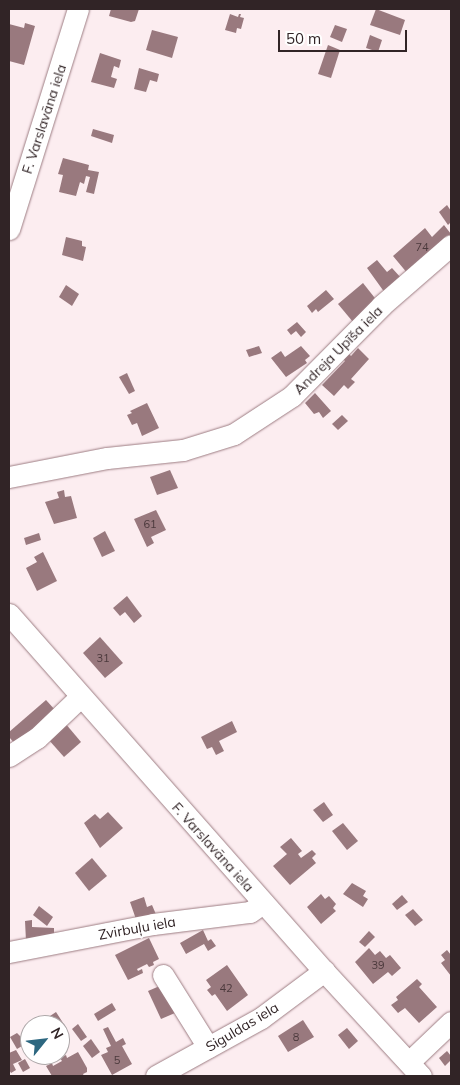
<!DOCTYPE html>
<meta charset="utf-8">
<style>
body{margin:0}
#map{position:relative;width:460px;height:1085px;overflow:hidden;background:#fcedf0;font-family:Mulish,sans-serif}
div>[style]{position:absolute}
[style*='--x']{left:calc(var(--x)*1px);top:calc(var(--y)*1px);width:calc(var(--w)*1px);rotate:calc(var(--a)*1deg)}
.building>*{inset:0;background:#99797e}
.roads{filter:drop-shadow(0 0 1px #9d7d83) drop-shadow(0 0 1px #9d7d83)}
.minor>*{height:21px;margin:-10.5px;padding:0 10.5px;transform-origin:10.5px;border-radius:10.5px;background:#fff}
span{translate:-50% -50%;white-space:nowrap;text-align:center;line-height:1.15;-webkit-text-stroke:4px #fff;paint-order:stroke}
.number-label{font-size:11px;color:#4b393c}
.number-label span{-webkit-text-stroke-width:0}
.street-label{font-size:14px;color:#312426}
.frame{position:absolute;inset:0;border:10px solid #312426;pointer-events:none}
.north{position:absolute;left:20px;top:1015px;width:50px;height:50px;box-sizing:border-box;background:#fff;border:1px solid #ada7a8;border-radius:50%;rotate:61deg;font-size:14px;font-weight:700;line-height:20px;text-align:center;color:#312426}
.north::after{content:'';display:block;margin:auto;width:18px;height:22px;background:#2d6780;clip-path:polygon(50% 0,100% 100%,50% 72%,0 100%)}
.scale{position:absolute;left:278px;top:30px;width:129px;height:22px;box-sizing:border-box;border:2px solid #312426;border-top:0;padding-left:6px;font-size:15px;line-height:18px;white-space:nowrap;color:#312426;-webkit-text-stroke:4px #fff;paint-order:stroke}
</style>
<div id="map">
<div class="building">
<div style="clip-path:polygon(111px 9px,139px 9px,135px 21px,131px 22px,109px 16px)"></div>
<div style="clip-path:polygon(376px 9px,405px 20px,400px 35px,370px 25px)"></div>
<div style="clip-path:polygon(230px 14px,238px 17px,239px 14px,241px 14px,240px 17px,244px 18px,241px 29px,237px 28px,236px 33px,225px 30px)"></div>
<div style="clip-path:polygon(25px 23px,35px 26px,24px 65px,9px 61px,9px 24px,24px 28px)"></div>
<div style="clip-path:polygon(335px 25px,347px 29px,342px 42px,330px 37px)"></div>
<div style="clip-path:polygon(152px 30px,178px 37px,172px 58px,146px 50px)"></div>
<div style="clip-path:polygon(370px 35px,382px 40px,378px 52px,366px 48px)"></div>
<div style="clip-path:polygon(328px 45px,340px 50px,331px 78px,318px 74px)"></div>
<div style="clip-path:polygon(100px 53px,121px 60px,119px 68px,114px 66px,111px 77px,117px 79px,114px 88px,91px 82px)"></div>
<div style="clip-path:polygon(139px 68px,159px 74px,157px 82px,150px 80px,146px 92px,134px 89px)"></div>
<div style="clip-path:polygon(93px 129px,114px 135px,112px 143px,91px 136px)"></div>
<div style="clip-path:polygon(63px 158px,89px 165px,88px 170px,99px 172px,94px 194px,86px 192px,90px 177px,86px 176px,84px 184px,80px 182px,76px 196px,59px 192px,63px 175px,58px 174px)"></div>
<div style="clip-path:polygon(447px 205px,451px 211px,451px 222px,448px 225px,439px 212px)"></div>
<div style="clip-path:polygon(444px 225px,451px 234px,451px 238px,408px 274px,393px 256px,425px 228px,432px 237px)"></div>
<div style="clip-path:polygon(66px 237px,82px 241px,82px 246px,86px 247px,83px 261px,62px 255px)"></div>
<div style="clip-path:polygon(377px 260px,387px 272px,392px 268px,402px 279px,385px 293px,367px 268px)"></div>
<div style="clip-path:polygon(363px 283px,378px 302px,353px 322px,338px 304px)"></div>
<div style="clip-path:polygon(66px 285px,79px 294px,72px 306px,59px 297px)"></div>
<div style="clip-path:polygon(326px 290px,334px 299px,318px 312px,316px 309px,312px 313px,307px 306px)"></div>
<div style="clip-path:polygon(297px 322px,306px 332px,301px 337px,296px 331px,291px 335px,287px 330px)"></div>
<div style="clip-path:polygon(259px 346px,262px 353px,249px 357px,246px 350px)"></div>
<div style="clip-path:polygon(301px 346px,310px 356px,305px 360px,307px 363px,286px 377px,271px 358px,281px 351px,285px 357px)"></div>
<div style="clip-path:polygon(358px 348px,369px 359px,351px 379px,355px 382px,348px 389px,344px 385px,334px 396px,322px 385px,345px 361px,342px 358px,347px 352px,351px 356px)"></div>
<div style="clip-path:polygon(127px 373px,135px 391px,129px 394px,119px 377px)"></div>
<div style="clip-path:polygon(315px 393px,331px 411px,323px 418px,319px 412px,314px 414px,305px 403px)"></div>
<div style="clip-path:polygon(147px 403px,159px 428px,142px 436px,137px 423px,132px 425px,127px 415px,132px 413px,130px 411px)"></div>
<div style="clip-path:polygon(342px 415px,348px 421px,338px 430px,332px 424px)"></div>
<div style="clip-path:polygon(170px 470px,178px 488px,157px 495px,150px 477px)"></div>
<div style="clip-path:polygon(64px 490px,65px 497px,71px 496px,77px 518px,54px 524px,45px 502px,59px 498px,57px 492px)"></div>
<div style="clip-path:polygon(156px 510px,166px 530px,151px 537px,154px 543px,147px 547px,134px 519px)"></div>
<div style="clip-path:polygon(105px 531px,115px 551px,102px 557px,93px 538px)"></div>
<div style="clip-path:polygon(39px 533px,41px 540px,26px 545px,24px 538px)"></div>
<div style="clip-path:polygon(43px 552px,57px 581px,37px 591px,26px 568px,37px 562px,34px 557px)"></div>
<div style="clip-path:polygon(127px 596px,142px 616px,134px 623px,125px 612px,120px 616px,113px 608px)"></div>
<div style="clip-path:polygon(100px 637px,123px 663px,105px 678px,83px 653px)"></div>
<div style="clip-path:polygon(46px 700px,56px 711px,16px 745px,9px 737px,9px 732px)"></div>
<div style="clip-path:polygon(232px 721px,237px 732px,219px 741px,224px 751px,216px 755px,212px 747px,207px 749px,201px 737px)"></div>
<div style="clip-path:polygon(65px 723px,81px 742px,64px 757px,48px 739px)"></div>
<div style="clip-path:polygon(324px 802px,333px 815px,323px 822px,313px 810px)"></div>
<div style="clip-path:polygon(108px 812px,123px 828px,100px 848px,84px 823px,95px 814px,100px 819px)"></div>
<div style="clip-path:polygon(343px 823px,358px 841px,347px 850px,332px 831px)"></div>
<div style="clip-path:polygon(291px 838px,302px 851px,298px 854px,301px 858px,312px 850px,316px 854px,312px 858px,316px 863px,290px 885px,273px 866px,287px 854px,280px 847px)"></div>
<div style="clip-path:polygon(92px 858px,107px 876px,89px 891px,75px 873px)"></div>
<div style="clip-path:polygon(352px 883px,366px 891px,363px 896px,368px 899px,363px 907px,343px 894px)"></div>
<div style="clip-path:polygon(321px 894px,325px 899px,329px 896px,336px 904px,333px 908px,336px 911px,321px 924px,307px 907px)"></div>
<div style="clip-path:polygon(402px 895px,408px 902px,397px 910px,392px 904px)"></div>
<div style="clip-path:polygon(144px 897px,147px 907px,152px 905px,158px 919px,138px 925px,130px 902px)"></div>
<div style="clip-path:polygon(39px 906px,53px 917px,47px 926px,33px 915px)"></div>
<div style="clip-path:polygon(413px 909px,423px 920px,415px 926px,405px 915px)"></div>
<div style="clip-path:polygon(32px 920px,32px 927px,54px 928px,54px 935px,26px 941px,25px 921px)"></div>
<div style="clip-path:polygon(203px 930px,208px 941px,211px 939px,216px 946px,208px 951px,204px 944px,186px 954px,180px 943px)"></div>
<div style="clip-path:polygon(369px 931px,375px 937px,365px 947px,359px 942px)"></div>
<div style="clip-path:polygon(149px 938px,159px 959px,153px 962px,154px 965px,149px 967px,147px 964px,137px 969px,138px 971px,142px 969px,143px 973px,128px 980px,115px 955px)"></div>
<div style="clip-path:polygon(369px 948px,375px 955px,380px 951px,386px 958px,390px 955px,401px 968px,392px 976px,388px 972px,373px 984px,355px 962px)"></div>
<div style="clip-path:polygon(447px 950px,451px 955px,451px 976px,441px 963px,445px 960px,441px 955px)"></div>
<div style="clip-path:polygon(227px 965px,248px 995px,227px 1011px,215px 994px,212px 996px,207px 990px,211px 987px,206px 980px)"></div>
<div style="clip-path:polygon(417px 979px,422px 984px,419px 987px,437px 1007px,419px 1023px,405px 1008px,398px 1013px,391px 1005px,398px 1000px,396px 997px)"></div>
<div style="clip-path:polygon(162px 985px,175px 1013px,161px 1019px,148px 991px)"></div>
<div style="clip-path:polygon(112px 1003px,116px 1010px,98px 1021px,94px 1014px)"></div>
<div style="clip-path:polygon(56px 1012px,67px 1029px,61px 1033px,60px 1025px,47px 1025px,44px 1020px)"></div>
<div style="clip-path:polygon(303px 1020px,314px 1037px,288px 1052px,278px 1036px)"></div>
<div style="clip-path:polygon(78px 1024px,87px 1037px,81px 1041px,72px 1029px)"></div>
<div style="clip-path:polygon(108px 1027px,116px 1042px,123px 1038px,126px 1044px,122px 1046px,132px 1064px,112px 1075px,101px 1055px,108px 1052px,106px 1048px,111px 1046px,103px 1029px)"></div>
<div style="clip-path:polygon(347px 1028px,358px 1041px,349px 1049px,338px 1035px)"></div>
<div style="clip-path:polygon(17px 1033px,27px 1043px,17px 1049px,10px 1037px)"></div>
<div style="clip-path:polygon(91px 1039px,100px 1052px,92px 1058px,83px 1046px)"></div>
<div style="clip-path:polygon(16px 1050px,22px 1060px,13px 1064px,16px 1070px,11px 1073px,9px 1070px,9px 1053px)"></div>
<div style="clip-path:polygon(447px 1051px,451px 1056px,451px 1060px,445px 1066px,439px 1058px)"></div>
<div style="clip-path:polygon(78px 1052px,87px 1068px,87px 1072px,83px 1074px,84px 1076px,52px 1076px,46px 1066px,52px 1063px,53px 1066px,62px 1061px,60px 1058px,66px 1055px,67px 1058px)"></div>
<div style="clip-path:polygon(25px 1059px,30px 1068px,23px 1072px,18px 1063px)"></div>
</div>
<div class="roads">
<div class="minor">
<div style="--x:9;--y:229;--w:231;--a:-72.6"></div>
<div style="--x:9;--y:477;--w:100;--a:-11"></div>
<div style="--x:107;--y:458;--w:76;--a:-6"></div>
<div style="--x:183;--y:450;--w:53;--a:-17.4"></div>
<div style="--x:234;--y:434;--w:69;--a:-33.2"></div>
<div style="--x:292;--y:396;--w:128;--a:-45.3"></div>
<div style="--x:382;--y:305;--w:91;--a:-41"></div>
<div style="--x:9;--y:614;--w:476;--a:48.6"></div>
<div style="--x:324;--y:971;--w:143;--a:47.3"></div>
<div style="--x:9;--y:756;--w:33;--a:-33"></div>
<div style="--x:37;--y:738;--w:59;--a:-43.6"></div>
<div style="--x:9;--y:952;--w:147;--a:-11"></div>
<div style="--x:153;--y:924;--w:98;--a:-7.1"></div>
<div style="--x:250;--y:912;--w:16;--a:-35"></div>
<div style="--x:163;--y:975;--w:85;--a:58"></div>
<div style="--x:409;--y:1062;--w:58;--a:-43.6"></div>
<div style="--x:156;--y:1076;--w:120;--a:-28.9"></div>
<div style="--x:261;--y:1018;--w:79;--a:-36.7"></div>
</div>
</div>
<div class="number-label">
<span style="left:422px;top:247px">74</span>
<span style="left:150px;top:524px">61</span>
<span style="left:103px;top:658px">31</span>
<span style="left:378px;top:965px">39</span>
<span style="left:226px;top:988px">42</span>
<span style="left:296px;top:1037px">8</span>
<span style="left:117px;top:1060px">5</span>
</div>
<div class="street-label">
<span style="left:44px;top:119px;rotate:-72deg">F. Varslavāna iela</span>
<span style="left:338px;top:350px;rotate:-45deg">Andreja Upīša iela</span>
<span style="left:213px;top:847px;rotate:48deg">F. Varslavāna iela</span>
<span style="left:137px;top:928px;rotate:-10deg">Zvirbuļu iela</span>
<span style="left:242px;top:1027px;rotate:-31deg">Siguldas iela</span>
</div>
<div class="frame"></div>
<div class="north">N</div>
<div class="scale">50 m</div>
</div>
